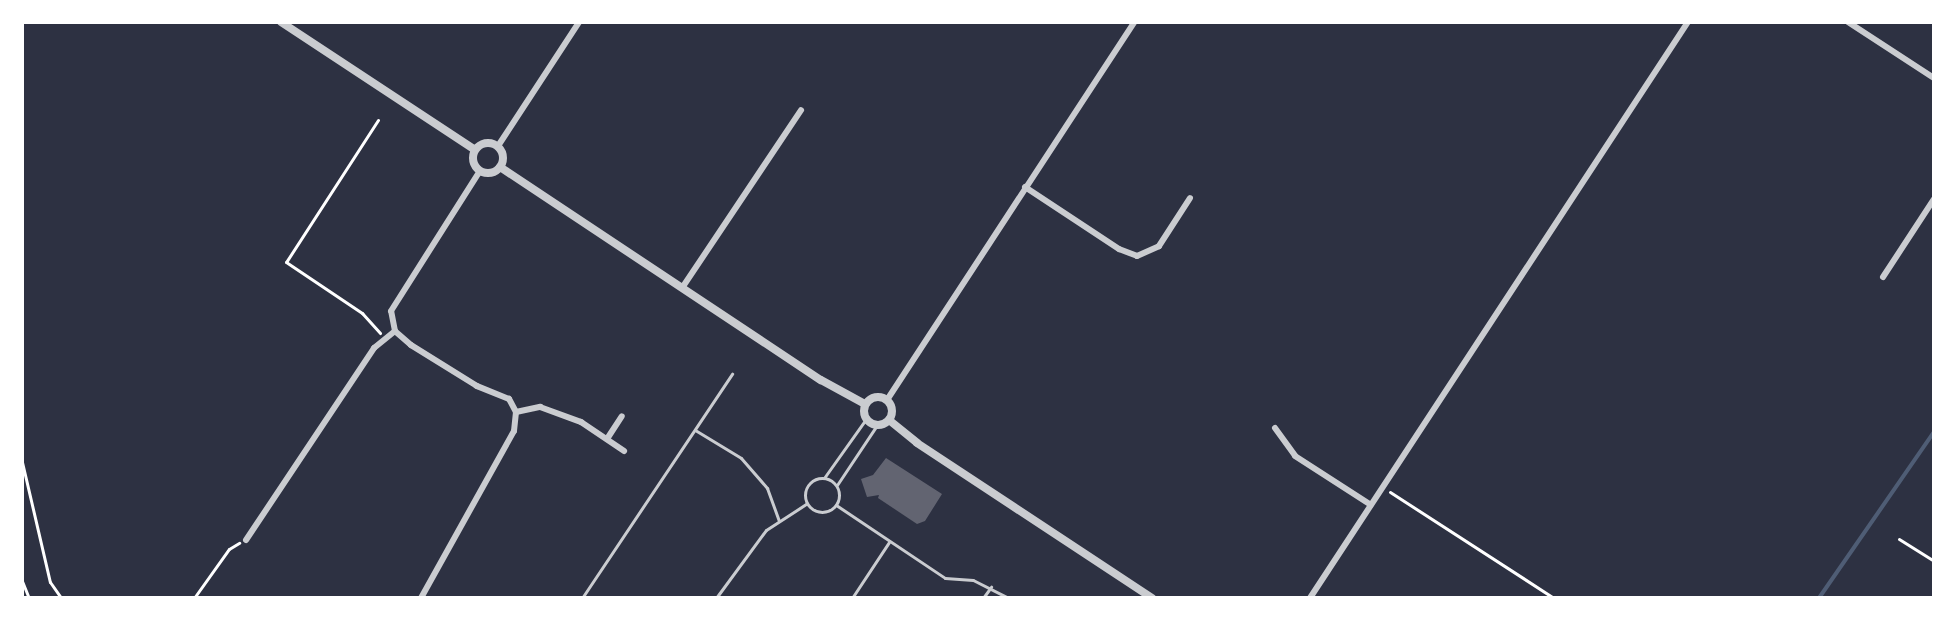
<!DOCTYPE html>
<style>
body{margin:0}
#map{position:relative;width:1956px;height:620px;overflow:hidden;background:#2d3142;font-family:Helvetica,sans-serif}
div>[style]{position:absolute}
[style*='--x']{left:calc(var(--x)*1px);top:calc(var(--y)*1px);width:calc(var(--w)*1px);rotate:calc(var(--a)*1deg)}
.stream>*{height:4px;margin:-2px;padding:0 2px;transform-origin:2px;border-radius:2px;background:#4f5d75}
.building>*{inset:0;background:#626471}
.path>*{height:3px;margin:-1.5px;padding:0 1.5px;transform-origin:1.5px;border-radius:1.5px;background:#fff}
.service>*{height:3px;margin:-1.5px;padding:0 1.5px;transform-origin:1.5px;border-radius:1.5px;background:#caccd0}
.service>.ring{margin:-1.5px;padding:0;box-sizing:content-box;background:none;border:3px solid #caccd0;border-radius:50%}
.minor>*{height:6px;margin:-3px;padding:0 3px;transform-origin:3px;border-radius:3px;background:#caccd0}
.tertiary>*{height:8px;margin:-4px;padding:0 4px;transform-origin:4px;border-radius:4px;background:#caccd0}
.tertiary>.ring{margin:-4px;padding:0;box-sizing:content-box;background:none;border:8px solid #caccd0;border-radius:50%}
span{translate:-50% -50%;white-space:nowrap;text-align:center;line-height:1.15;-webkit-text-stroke:6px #fff;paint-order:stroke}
.frame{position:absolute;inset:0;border:24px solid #fff;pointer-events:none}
</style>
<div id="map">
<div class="stream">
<div style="--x:1819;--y:598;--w:202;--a:-55.3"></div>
</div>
<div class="building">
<div style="clip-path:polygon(886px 458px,942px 494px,925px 521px,917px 524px,878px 498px,879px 495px,867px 497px,861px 479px,873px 475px)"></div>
</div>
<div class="path">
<div style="--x:378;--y:120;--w:169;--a:122.9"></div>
<div style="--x:286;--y:262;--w:92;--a:33.9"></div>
<div style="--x:362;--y:313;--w:27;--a:48"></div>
<div style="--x:22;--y:462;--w:123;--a:76.9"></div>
<div style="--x:50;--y:582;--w:19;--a:55"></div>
<div style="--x:1390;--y:492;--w:195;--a:32.9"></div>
<div style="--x:1899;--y:539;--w:41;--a:32.2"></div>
<div style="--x:22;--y:581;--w:18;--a:68"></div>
<div style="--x:194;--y:598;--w:60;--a:-54.5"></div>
<div style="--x:229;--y:549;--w:12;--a:-31"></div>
</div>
<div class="service">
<div style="--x:695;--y:430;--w:54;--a:31.3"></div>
<div style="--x:741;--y:458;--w:40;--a:49"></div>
<div style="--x:767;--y:488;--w:35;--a:70"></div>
<div class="ring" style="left:805px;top:478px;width:31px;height:31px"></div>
<div style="--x:824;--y:478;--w:72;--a:-54.6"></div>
<div style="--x:837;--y:485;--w:72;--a:-56.3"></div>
<div style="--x:836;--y:505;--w:131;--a:33.8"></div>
<div style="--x:945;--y:578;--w:28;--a:4"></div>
<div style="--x:973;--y:580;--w:39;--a:27"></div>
<div style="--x:582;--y:598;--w:270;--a:-56.2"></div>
<div style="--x:716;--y:598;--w:84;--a:-53.7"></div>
<div style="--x:766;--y:530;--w:48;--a:-33"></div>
<div style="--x:852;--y:598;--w:67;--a:-56.5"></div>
<div style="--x:983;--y:598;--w:14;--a:-54"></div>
</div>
<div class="minor">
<div style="--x:1848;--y:22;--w:103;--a:33.1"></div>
<div style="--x:498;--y:146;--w:148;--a:-56.8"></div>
<div style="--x:1025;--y:187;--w:113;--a:33.4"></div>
<div style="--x:1119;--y:249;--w:19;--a:21"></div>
<div style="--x:1137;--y:256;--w:24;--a:-24"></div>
<div style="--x:1159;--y:246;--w:57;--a:-57.1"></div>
<div style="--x:1883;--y:277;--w:93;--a:-56.8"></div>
<div style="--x:682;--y:288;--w:214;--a:-56.2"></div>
<div style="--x:887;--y:400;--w:452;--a:-56.8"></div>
<div style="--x:516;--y:412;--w:25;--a:-12"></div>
<div style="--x:540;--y:407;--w:44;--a:20.1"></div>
<div style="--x:581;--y:422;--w:52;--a:34"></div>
<div style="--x:1275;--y:428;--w:34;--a:54"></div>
<div style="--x:1295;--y:456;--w:90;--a:32.8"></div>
<div style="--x:607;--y:439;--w:27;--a:-57"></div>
<div style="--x:246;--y:540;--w:231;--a:-56.3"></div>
<div style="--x:374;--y:348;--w:27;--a:-39"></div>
<div style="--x:421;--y:598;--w:191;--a:-60.9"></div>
<div style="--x:514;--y:431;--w:19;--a:-84"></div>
<div style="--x:516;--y:412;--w:15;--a:-118"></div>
<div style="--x:509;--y:399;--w:35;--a:-158"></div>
<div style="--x:477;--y:386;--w:78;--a:-148.2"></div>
<div style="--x:411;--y:345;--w:21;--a:-139"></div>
<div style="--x:395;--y:331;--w:20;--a:-101"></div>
<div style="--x:391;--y:311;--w:166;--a:-57.6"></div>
<div style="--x:1310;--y:598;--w:689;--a:-56.73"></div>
</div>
<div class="tertiary">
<div style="--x:281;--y:22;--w:232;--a:33.4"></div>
<div class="ring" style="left:473px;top:143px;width:22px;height:22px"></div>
<div style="--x:500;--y:167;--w:385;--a:33.6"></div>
<div style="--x:821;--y:380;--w:50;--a:28.6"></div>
<div class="ring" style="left:864px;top:397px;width:20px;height:20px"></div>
<div style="--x:889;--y:420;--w:36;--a:39"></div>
<div style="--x:917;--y:443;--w:282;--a:33.4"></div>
</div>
<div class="frame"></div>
</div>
